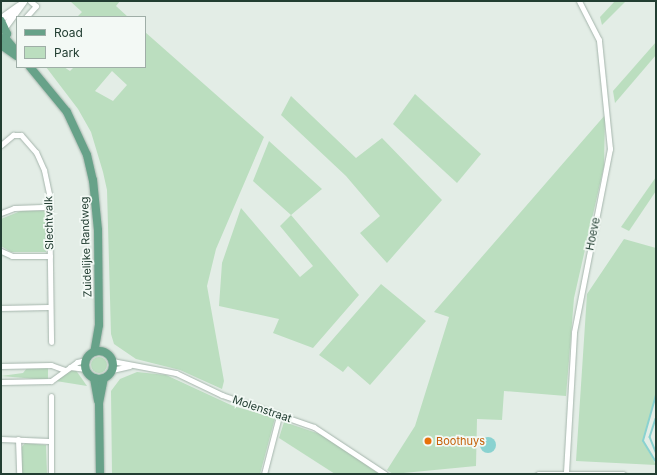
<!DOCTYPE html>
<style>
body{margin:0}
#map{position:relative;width:657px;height:475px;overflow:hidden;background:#e3ede6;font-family:Inter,sans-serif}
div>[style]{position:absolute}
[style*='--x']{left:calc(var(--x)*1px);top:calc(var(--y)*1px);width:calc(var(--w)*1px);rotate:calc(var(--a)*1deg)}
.green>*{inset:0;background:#bbdebf}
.round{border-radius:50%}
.water>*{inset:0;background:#8ad2d0}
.stream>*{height:1.5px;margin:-0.75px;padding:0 0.75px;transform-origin:0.75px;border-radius:0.75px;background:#8ad2d0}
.roads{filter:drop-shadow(0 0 1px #a5b5ac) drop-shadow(0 0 1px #a5b5ac)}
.street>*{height:5px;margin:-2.5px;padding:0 2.5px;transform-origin:2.5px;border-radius:2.5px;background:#fff}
.secondary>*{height:7px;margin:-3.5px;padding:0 3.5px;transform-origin:3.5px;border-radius:3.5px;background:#fff}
.primary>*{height:8px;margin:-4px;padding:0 4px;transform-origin:4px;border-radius:4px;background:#67a289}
.primary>.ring{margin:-4px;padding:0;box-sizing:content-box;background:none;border:8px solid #67a289;border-radius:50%}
.dots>*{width:11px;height:11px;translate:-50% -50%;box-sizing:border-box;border:2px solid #f3f9f5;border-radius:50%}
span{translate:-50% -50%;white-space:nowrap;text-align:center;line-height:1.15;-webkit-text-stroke:3.5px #f3f9f5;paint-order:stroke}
.street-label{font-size:11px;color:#223e32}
.food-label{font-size:11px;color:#c56008}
.left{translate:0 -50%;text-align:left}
.frame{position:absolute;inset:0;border:2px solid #223e32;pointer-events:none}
.legend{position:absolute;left:16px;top:16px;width:130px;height:52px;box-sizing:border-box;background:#f3f9f5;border:1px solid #9faea7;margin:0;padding:5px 7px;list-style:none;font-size:12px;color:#223e32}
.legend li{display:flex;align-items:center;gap:8px;height:20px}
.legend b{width:20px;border:1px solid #9faea7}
</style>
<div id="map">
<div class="green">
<div style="clip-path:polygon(70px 1px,120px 1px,116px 6px,128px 17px,77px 17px,82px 12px)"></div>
<div style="clip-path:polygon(615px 1px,626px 1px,602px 25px,600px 17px)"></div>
<div style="clip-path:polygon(evenodd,145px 32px,264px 137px,216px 249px,207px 286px,224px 381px,222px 389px,180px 370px,136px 359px,114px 344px,111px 334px,107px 190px,103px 172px,91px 132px,78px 109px,46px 67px,64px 67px,70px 71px,74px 67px,145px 67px,145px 32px,112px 71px,127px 85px,113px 101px,95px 91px,112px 71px)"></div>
<div style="clip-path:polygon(656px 42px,656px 55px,615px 103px,613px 91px)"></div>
<div style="clip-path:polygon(415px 94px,481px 154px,457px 183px,393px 124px)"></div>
<div style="clip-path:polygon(291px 96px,356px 158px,382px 138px,442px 200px,387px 263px,360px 233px,380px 216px,346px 176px,281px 115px)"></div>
<div style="clip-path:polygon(605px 115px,604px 166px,574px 298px,566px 396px,504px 391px,502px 420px,477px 419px,476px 466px,393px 474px,387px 470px,415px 426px,449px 317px,434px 312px)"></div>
<div style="clip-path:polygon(269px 141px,322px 189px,291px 215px,359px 295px,313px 348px,273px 333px,279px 319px,219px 306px,222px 263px,241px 208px,300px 277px,313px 266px,280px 226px,291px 215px,253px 181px)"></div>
<div style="clip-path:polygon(656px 177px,656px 191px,629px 231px,621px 227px)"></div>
<div style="clip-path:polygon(23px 210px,46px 211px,46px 252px,11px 252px,1px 246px,1px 219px)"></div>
<div style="clip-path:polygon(624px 239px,656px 248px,656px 395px,643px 441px,656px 465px,576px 461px,587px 294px)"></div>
<div style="clip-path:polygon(381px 284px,426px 321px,370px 385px,348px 366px,343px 372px,319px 355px)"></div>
<div class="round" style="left:91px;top:357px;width:16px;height:16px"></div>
<div style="clip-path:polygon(48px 367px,48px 380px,1px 376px,23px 373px,27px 368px)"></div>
<div style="clip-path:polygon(75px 369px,87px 386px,56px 381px,65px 373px)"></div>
<div style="clip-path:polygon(137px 372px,166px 375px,233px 406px,275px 418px,260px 474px,112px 474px,111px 391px,120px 379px)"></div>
<div style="clip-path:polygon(284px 422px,326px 436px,379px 474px,335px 474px,279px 438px)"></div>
<div style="clip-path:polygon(25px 443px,46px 445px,47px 474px,22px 474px,21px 448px)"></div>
</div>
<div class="water">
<div class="round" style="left:480px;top:437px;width:16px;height:16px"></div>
</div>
<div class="stream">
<div style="--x:656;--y:419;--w:19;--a:108"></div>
<div style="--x:650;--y:437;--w:16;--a:68"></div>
<div style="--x:655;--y:461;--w:23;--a:-121"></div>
<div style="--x:643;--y:441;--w:48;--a:-74.2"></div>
</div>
<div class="roads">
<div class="street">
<div style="--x:26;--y:17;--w:15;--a:-48"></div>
<div style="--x:36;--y:6;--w:8;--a:-140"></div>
<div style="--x:1;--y:145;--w:16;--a:-40"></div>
<div style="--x:13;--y:135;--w:8;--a:0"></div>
<div style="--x:21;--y:135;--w:23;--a:49"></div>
<div style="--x:36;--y:152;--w:20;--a:66"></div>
<div style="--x:44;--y:170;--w:25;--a:78"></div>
<div style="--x:49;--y:194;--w:148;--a:89.2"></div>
<div style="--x:1;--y:213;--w:14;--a:-21"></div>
<div style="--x:14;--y:208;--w:35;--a:-2"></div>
<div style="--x:1;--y:251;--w:12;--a:24"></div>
<div style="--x:12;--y:256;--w:38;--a:0"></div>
<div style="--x:1;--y:308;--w:47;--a:-1.2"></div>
<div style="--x:112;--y:361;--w:65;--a:10.6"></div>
<div style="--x:176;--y:373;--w:51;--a:25.6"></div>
<div style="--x:222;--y:395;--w:97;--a:19.2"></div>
<div style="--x:314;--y:427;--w:85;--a:33.5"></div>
<div style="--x:1;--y:366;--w:50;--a:-1.1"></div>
<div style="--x:51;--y:365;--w:15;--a:20"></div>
<div style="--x:70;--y:367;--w:16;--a:7"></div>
<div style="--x:112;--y:370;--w:18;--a:-13"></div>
<div style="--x:1;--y:382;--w:50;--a:-1.1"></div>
<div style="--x:51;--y:381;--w:32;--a:-36"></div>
<div style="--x:77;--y:362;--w:9;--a:-13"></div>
<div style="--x:1;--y:439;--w:48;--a:2.4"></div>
<div style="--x:18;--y:439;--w:35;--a:88"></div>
<div style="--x:566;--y:472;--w:140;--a:-86.7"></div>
<div style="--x:574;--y:332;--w:187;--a:-78.9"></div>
<div style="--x:610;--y:149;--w:110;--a:-95.8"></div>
<div style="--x:599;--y:40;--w:44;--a:-117.1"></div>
<div style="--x:51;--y:474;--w:78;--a:-90"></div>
<div style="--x:264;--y:474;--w:60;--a:-75.5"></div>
<div style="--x:538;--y:474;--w:85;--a:0"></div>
</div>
<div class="secondary">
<div style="--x:1;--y:18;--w:21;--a:-35"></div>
<div style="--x:5;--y:26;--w:31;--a:-54"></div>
</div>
<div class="primary">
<div style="--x:1;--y:21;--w:14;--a:65"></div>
<div style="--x:7;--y:34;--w:12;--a:121"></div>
<div style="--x:6;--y:39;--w:17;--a:50"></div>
<div style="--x:1;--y:45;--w:19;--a:35"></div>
<div style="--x:30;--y:67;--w:58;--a:50.6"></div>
<div style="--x:67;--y:112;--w:47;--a:65.1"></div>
<div style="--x:87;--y:155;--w:26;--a:77"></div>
<div style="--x:93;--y:180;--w:50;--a:84.3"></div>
<div style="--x:98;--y:230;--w:95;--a:89.4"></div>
<div style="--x:99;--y:325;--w:27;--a:100"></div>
<div class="ring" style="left:85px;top:351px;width:20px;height:20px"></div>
<div style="--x:94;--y:378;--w:23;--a:80"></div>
<div style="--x:100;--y:474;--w:71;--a:-90.8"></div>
<div style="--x:99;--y:403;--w:25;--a:-79"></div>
</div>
</div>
<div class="dots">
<div style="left:428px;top:441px;background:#e8710a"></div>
</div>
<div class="street-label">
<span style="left:49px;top:223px;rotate:-91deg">Slechtvalk</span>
<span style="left:593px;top:234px;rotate:-78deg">Hoeve</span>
<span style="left:86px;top:247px;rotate:-92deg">Zuidelijke Randweg</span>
<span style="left:262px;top:409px;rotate:19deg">Molenstraat</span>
</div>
<div class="food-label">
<span class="left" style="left:436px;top:441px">Boothuys</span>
</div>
<div class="frame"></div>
<ul class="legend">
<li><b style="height:5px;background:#67a289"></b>Road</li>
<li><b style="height:11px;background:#bbdebf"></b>Park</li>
</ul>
</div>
